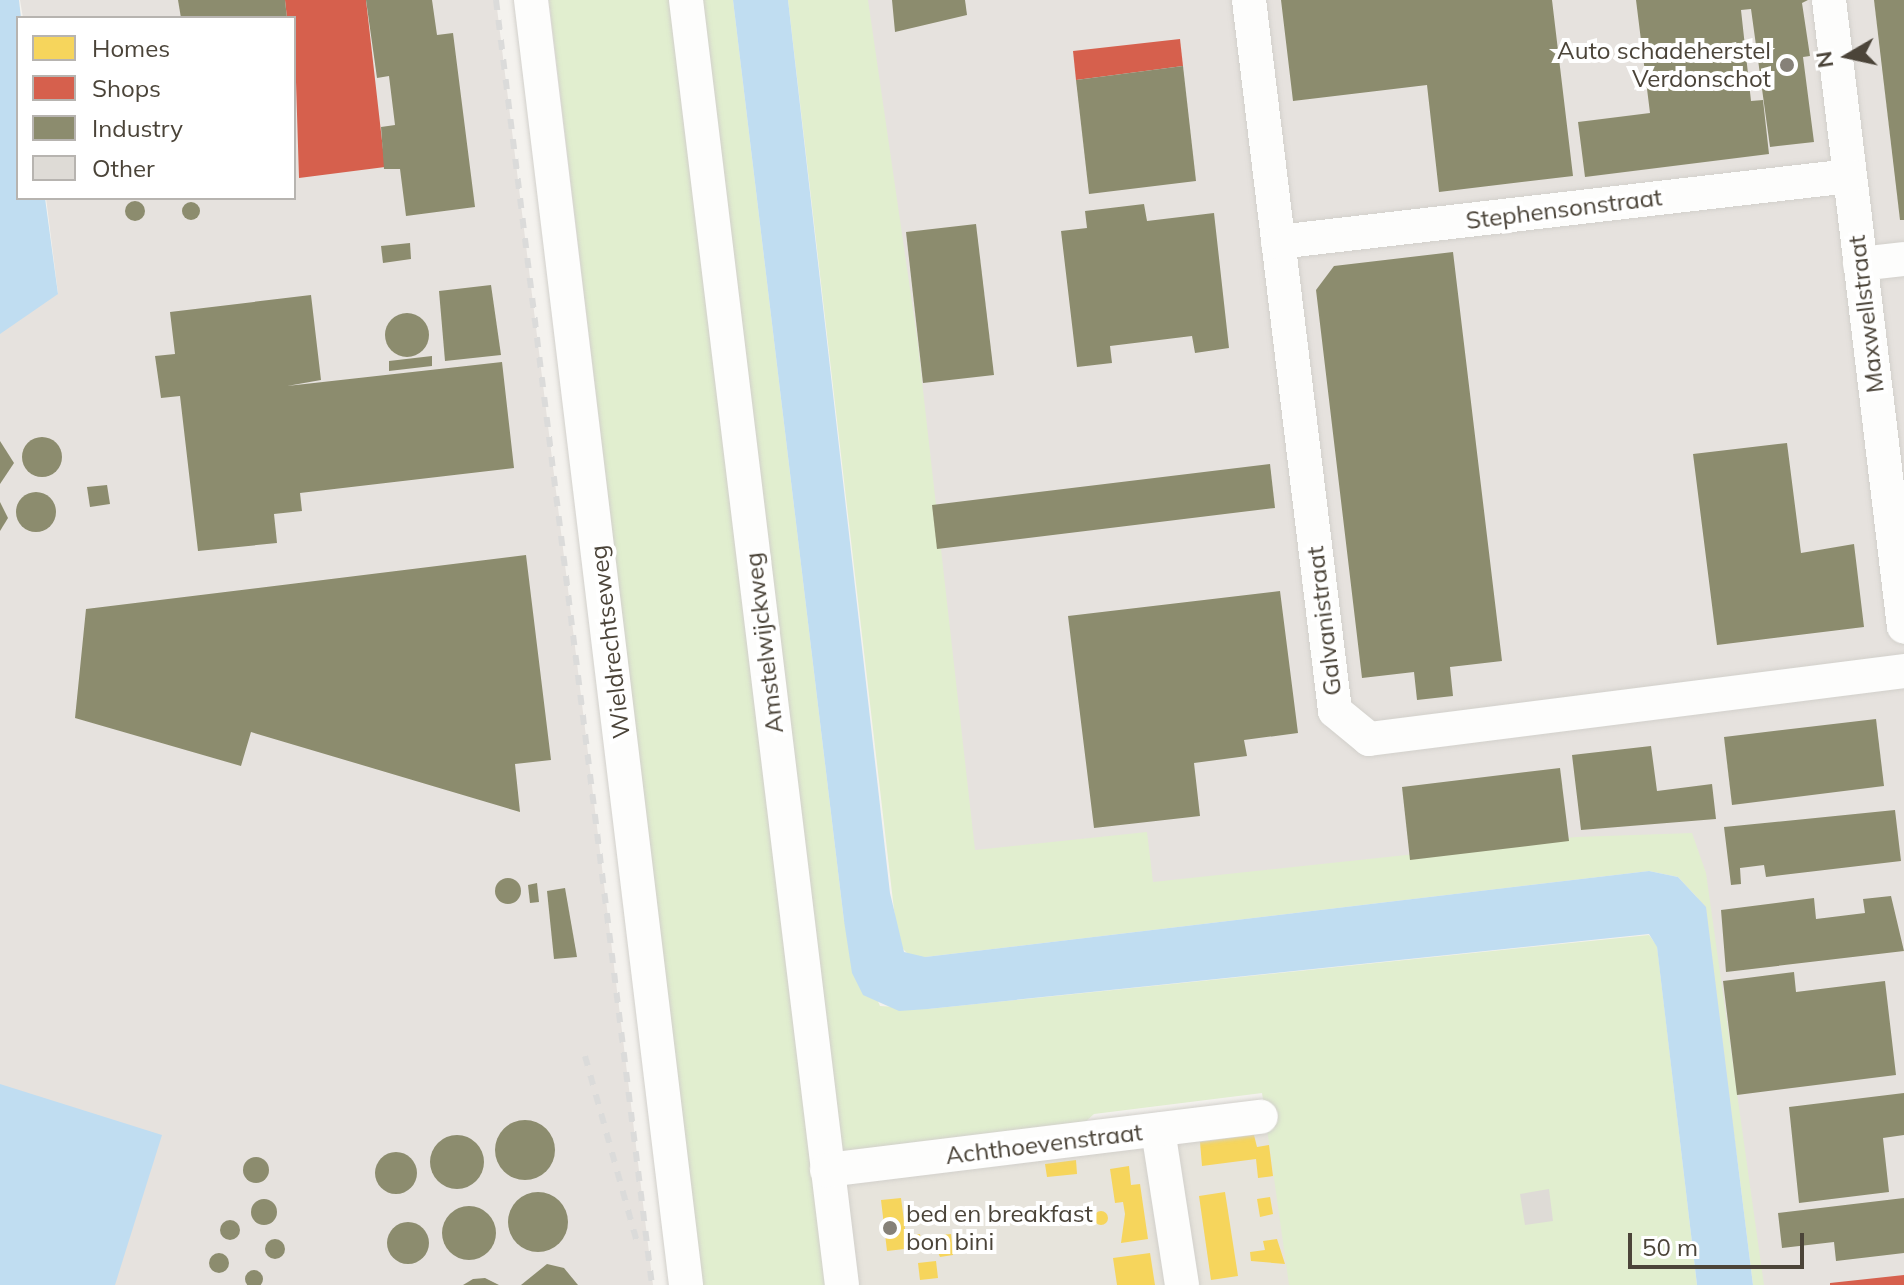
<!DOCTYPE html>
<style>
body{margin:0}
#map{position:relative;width:1904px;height:1285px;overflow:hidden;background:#f4f2ee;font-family:Mulish,sans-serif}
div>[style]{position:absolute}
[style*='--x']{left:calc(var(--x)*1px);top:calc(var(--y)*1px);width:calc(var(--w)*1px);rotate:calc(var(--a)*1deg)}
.residential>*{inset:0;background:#e7e4dc}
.industrial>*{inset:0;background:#e6e2de}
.green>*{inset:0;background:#e1eecf}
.water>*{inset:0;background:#c0ddf1}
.homes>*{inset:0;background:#f6d55c}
.round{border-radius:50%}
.shops>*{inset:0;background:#d6604d}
.industry>*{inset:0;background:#8c8c6e}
.building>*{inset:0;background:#dedbd6}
.roads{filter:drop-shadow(0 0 2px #d2d0cb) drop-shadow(0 0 2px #d2d0cb)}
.minor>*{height:34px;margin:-17px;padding:0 17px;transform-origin:17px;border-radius:17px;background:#fdfdfc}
.rail>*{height:6px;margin-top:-3px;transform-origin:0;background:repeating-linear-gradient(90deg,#dbdbda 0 10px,transparent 0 20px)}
.dots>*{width:22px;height:22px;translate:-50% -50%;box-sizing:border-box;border:4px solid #fff;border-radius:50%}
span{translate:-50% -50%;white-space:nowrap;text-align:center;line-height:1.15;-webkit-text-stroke:8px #fff;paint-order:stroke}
.poi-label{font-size:24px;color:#4b4439}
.right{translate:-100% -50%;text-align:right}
.left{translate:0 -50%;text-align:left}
.street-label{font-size:24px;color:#4b4439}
.legend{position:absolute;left:16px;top:16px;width:280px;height:184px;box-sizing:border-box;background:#fff;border:2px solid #b7b4b0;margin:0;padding:10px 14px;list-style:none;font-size:24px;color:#4b4439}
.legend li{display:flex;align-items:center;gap:16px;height:40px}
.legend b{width:40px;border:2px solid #b7b4b0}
.north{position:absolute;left:1808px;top:16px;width:80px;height:80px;-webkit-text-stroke:6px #fff;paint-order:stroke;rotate:261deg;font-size:22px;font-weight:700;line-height:32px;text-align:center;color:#4b4439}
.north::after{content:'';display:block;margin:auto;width:28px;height:36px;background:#4b4439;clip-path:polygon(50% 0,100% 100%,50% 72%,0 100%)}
.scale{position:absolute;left:1628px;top:1233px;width:176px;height:36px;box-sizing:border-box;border:4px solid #4b4439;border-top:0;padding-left:10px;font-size:24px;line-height:28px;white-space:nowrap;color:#4b4439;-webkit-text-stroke:6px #fff;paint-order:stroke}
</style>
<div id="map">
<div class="residential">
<div style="clip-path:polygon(1271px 1103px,1298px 1285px,857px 1285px,840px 1159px)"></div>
</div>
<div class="industrial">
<div style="clip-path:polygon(20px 0,496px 0,653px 1285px,115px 1285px,0 1085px,0 330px,58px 293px,46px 198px,294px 198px,294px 18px,23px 18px)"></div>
<div style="clip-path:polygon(845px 0,1904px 0,1904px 1285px,1757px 1285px,1690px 848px,959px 921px)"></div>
</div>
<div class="green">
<div style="clip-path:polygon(549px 0,676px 0,832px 1285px,702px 1285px)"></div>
<div style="clip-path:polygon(697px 0,733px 0,844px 921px,880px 1006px,928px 1009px,1649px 935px,1657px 946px,1697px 1285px,1289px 1285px,1262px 1093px,1094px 1114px,1083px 1124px,846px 1154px,836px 1146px)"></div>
<div style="clip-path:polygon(788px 0,868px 0,917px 337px,975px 850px,1147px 832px,1153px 882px,1576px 837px,1692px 833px,1706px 873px,1764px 1285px,1753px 1285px,1706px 907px,1678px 877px,1649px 871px,925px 957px,911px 957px,898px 944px)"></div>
</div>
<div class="water">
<div style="clip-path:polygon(0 0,19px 0,21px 18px,18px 198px,45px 198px,58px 294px,0 334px)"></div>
<div style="clip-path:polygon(733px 0,788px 0,890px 893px,904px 952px,925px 957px,1649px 871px,1678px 877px,1706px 907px,1753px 1285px,1697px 1285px,1657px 947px,1649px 934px,928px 1009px,899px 1011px,863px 995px,852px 973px,844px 921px)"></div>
<div style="clip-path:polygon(0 1084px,162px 1135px,115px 1285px,0 1285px)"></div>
</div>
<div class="homes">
<div style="clip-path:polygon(1254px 1135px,1257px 1147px,1269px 1145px,1273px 1176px,1258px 1178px,1256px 1159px,1202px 1166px,1200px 1142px)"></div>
<div style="clip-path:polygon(1076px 1160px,1077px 1174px,1047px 1177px,1045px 1164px)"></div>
<div style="clip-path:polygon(1129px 1166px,1131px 1185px,1140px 1184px,1148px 1239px,1121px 1243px,1125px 1214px,1123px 1202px,1115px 1203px,1110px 1169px)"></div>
<div style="clip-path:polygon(1225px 1192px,1238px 1276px,1211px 1280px,1199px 1196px)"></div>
<div style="clip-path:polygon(1270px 1197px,1273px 1214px,1260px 1217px,1257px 1199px)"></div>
<div style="clip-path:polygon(901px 1198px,906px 1236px,920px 1234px,922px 1247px,887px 1251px,881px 1200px)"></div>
<div class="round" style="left:1094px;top:1211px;width:14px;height:14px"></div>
<div style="clip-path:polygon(951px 1234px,953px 1255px,940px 1257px,931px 1236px)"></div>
<div style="clip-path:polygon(1277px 1239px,1285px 1264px,1251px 1261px,1250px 1252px,1265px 1250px,1263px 1241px)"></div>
<div style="clip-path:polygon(1150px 1253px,1155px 1285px,1117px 1285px,1113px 1258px)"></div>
<div style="clip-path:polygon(936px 1261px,938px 1278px,920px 1280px,918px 1263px)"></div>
</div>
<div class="shops">
<div style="clip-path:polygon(285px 0,366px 0,385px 167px,299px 178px,294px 18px,287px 18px)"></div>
<div style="clip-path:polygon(1180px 39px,1183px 66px,1076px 80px,1073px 51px)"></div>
<div style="clip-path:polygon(1904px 1275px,1904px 1285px,1830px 1285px,1830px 1283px)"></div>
</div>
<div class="industry">
<div style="clip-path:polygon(178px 0,285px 0,287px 18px,181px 18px)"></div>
<div style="clip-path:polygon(366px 0,432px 0,437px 35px,453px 33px,475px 207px,406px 216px,400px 169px,384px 169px,381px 127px,395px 125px,389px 76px,377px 78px)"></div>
<div style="clip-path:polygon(892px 0,965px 0,967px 15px,895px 32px)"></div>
<div style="clip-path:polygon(1281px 0,1552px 0,1573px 176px,1439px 192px,1427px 85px,1293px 101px)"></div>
<div style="clip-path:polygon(1636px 0,1808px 0,1802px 3px,1810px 56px,1803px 57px,1814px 142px,1770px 147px,1751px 9px,1741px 10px,1751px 101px,1763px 100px,1769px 154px,1585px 177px,1578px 122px,1650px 113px)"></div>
<div style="clip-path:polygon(1874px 0,1904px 0,1904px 220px,1900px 220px)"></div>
<div style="clip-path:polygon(1183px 66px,1196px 181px,1089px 194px,1076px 80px)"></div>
<div class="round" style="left:125px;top:201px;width:20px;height:20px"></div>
<div class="round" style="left:182px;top:202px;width:18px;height:18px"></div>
<div style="clip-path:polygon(1144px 204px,1147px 221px,1214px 213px,1229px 348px,1195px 353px,1192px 336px,1110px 346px,1112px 363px,1077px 367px,1061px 231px,1087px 228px,1085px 211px)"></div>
<div style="clip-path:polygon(976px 224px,994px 375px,923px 383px,906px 232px)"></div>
<div style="clip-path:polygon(410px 243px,411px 259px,383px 263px,381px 246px)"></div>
<div style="clip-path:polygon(1453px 252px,1502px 661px,1450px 667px,1453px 696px,1417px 700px,1414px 672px,1362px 678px,1316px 290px,1334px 266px)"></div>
<div style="clip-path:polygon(491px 285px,501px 355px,445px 361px,439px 291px)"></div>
<div style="clip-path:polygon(311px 295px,321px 380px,287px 386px,502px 362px,514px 468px,300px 493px,302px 511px,274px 514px,277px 543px,198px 551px,180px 396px,161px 398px,155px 356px,175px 354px,170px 312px)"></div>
<div class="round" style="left:385px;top:313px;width:44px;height:44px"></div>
<div style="clip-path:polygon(432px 356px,432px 366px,389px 371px,389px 361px)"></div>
<div class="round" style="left:22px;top:437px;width:40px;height:40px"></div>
<div style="clip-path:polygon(0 441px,14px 463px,0 484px)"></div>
<div style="clip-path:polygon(1787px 443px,1801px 553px,1854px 544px,1864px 627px,1717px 645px,1693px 454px)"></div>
<div style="clip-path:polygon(1270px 464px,1275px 508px,937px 549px,932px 505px)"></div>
<div style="clip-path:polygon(107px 485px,110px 504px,90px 507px,87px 487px)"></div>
<div class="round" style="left:16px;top:492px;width:40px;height:40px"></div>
<div style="clip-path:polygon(0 502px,8px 518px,0 531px)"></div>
<div style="clip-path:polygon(526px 555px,551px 760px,515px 764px,520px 812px,251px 732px,241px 766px,75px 718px,86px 609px)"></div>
<div style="clip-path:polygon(1280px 591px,1298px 733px,1244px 740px,1247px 756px,1194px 763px,1200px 816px,1094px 828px,1068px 616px)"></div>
<div style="clip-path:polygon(1876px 719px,1884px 786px,1732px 805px,1724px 737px)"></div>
<div style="clip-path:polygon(1651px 746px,1657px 791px,1712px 784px,1716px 819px,1581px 830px,1572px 755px)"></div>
<div style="clip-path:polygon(1560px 768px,1569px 841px,1410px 860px,1402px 787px)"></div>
<div style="clip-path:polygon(1895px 810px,1901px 861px,1766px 877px,1764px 865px,1740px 868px,1741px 884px,1731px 885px,1724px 827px)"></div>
<div class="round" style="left:495px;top:878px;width:26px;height:26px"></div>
<div style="clip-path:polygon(537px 883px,539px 902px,530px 903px,528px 885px)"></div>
<div style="clip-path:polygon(565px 888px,577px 957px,554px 959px,547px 891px)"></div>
<div style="clip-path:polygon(1891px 896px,1904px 951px,1726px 972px,1721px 910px,1814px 898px,1816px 919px,1865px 913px,1863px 899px)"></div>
<div style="clip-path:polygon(1794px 972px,1796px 992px,1885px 981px,1896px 1075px,1737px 1095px,1723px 981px)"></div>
<div style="clip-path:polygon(1904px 1093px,1904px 1135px,1883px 1138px,1889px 1192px,1799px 1203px,1789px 1107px)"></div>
<div class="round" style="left:495px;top:1120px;width:60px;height:60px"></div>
<div class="round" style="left:430px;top:1135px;width:54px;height:54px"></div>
<div class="round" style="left:375px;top:1152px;width:42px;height:42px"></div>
<div class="round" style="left:243px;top:1157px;width:26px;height:26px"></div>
<div class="round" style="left:508px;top:1192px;width:60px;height:60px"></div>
<div style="clip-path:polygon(1904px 1198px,1904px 1253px,1836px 1261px,1834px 1242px,1782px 1248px,1778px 1213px)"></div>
<div class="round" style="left:251px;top:1199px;width:26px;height:26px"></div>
<div class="round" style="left:442px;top:1206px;width:54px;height:54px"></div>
<div class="round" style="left:220px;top:1220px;width:20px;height:20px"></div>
<div class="round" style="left:387px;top:1222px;width:42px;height:42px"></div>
<div class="round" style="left:265px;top:1239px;width:20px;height:20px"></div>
<div class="round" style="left:209px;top:1253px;width:20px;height:20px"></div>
<div style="clip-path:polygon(547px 1264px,564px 1268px,578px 1285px,521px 1285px)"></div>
<div class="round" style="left:245px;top:1270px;width:18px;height:18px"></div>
<div style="clip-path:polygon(485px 1278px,499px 1285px,463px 1285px,473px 1279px)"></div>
</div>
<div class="building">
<div style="clip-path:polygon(1549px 1189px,1553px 1221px,1525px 1225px,1520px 1194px)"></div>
</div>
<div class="roads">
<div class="minor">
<div style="--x:531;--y:0;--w:1294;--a:83.12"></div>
<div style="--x:686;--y:0;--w:1294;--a:83.08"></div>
<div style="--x:1249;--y:0;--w:716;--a:83.1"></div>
<div style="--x:1335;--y:711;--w:44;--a:39.5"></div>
<div style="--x:1369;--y:739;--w:539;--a:-7.24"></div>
<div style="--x:1829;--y:0;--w:631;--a:83.18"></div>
<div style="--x:1278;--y:242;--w:575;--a:-6.59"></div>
<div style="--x:1860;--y:264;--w:44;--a:-6.5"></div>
<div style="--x:1158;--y:1130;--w:157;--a:81.2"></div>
<div style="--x:827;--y:1170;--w:437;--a:-7"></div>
</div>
</div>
<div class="rail">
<div style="--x:496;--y:0;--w:1294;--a:83.08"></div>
<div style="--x:585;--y:1056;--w:193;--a:74.4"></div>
</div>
<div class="dots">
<div style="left:1787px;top:65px;background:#868178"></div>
<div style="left:890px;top:1228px;background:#868178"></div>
</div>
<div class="poi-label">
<span class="right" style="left:1771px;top:65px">Auto schadeherstel<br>Verdonschot</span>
<span class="left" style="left:906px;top:1228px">bed en breakfast<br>bon bini</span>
</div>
<div class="street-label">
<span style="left:1564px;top:209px;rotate:-7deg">Stephensonstraat</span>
<span style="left:1866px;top:314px;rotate:-97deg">Maxwellstraat</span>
<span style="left:1324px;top:621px;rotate:-97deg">Galvanistraat</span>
<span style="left:610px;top:642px;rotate:-97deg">Wieldrechtseweg</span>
<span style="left:764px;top:643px;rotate:-97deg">Amstelwijckweg</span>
<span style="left:1044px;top:1144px;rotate:-7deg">Achthoevenstraat</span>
</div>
<ul class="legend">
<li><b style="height:22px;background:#f6d55c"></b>Homes</li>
<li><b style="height:22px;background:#d6604d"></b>Shops</li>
<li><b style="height:22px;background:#8c8c6e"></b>Industry</li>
<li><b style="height:22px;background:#dedbd6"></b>Other</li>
</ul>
<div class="north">N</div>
<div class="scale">50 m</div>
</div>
